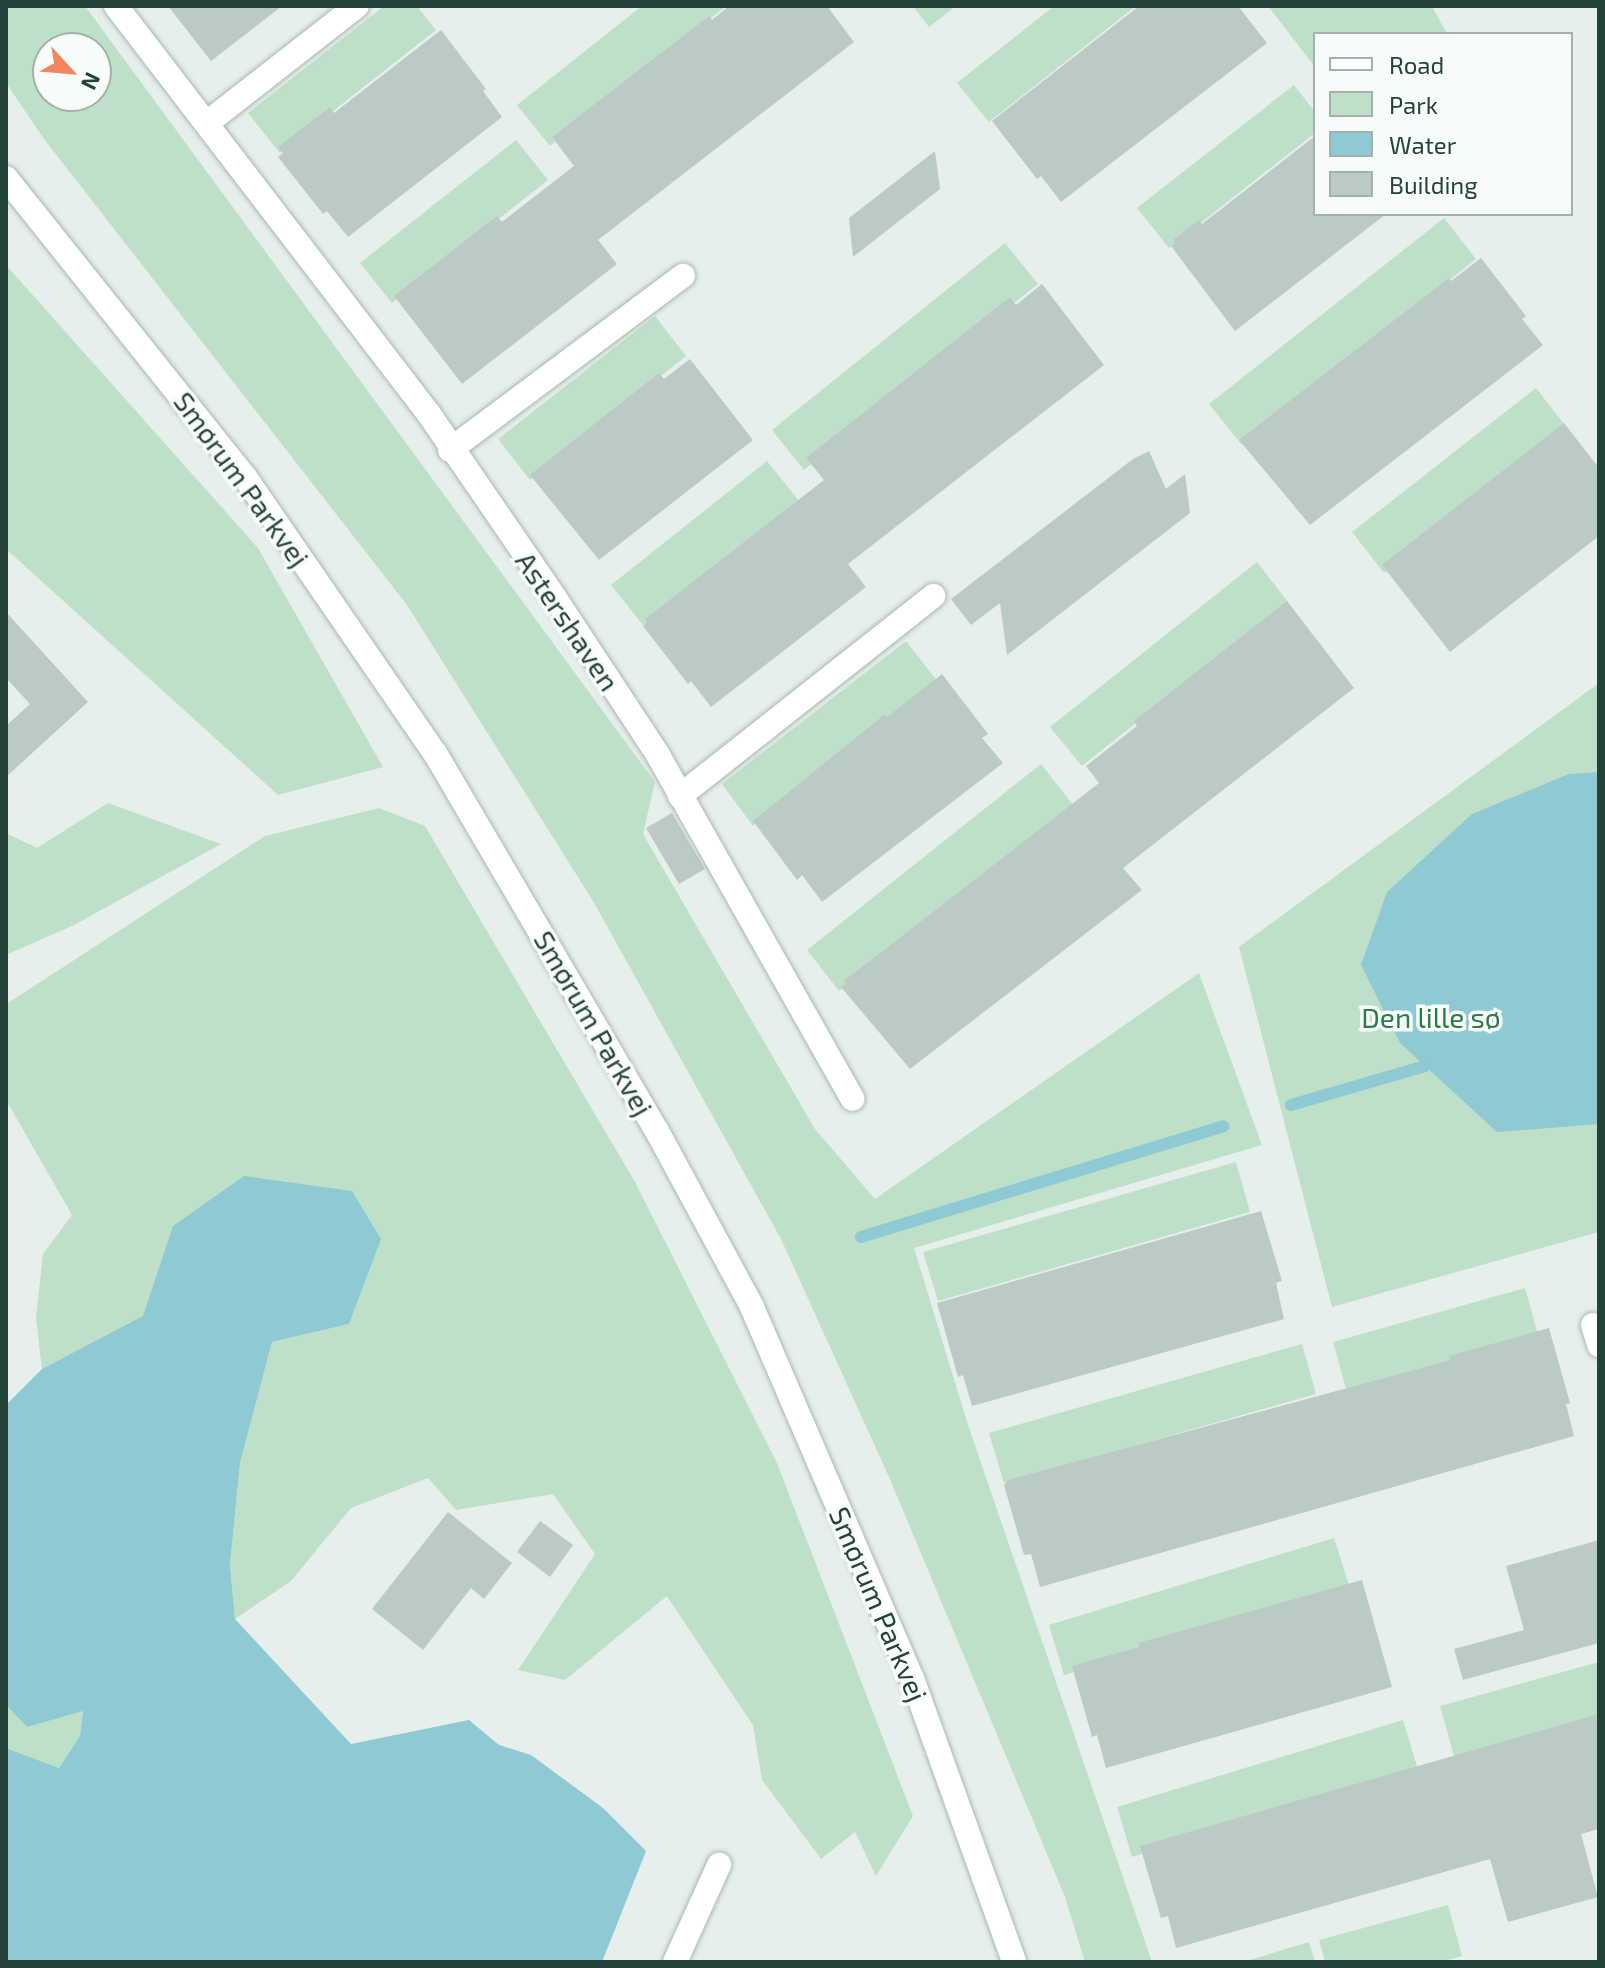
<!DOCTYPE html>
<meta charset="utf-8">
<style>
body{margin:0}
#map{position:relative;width:1605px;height:1968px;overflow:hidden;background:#e6efeb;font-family:"Exo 2",sans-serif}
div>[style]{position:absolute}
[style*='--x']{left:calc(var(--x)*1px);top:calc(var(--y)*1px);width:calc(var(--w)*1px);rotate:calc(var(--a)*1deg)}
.green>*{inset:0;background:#bfe0c8}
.water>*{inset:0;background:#8ec9d4}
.stream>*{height:12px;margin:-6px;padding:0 6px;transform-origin:6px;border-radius:6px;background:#8ec9d4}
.building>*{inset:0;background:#bbcac4}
.roads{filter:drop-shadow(0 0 2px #a8b8b2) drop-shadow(0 0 2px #a8b8b2)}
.minor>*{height:24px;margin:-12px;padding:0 12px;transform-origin:12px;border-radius:12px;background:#fff}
span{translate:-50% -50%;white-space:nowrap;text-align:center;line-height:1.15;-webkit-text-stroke:7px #f7fbf9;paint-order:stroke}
.street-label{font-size:28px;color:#24423a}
.park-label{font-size:28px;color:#2d7a4b}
.frame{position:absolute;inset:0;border:8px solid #24423a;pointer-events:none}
.legend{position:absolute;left:1313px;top:32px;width:260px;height:184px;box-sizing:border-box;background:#f7fbf9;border:2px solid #a3b1ad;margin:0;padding:10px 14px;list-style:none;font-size:24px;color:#24423a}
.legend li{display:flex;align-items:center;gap:16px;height:40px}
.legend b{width:40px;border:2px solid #a3b1ad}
.north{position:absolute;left:32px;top:32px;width:80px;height:80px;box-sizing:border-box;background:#f7fbf9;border:2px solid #a3b1ad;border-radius:50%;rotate:116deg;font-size:22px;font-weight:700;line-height:32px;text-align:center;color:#24423a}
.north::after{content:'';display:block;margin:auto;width:28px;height:36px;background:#f4845f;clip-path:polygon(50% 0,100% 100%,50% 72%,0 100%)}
</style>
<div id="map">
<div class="green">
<div style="clip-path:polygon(evenodd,6px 6px,85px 6px,655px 782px,643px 834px,815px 1129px,875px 1199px,1199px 973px,1262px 1145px,914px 1248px,968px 1425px,1152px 1962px,1085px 1962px,1065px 1897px,889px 1477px,781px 1239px,593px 901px,407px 605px,44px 139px,6px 83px,6px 6px,48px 48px,96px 48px,96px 96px,48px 96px,48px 48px)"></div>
<div style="clip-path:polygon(384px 6px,417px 6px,436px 30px,280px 153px,248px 113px)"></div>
<div style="clip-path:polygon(642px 6px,726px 6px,550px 146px,517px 105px)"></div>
<div style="clip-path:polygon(913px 6px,956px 6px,929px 27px)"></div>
<div style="clip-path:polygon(1054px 6px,1136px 6px,989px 122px,957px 83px)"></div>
<div style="clip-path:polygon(1268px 6px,1432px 6px,1447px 34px,1315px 34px,1315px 67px)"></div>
<div style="clip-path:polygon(1294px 85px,1315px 112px,1315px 133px,1169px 248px,1137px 208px)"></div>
<div style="clip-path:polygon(516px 140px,548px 180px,392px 303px,360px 263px)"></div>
<div style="clip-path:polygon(1444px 218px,1476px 259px,1242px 445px,1209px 404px)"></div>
<div style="clip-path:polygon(1005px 243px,1038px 284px,804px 470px,772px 430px)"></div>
<div style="clip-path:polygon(6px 265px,258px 548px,383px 767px,278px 795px,6px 549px)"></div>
<div style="clip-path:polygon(655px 316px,686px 356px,530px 480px,498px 439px)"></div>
<div style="clip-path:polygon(1536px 388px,1568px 429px,1384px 573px,1352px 532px)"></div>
<div style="clip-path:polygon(767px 461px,799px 501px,643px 625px,611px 585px)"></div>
<div style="clip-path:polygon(1257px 562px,1288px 602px,1082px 766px,1050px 727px)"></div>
<div style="clip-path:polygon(906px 641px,938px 682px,753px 826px,722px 784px)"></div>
<div style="clip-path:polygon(1599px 683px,1599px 1232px,1332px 1307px,1239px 947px)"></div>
<div style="clip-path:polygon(1041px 764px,1073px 805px,839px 991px,807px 950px)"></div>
<div style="clip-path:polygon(108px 803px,221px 844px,74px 925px,6px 955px,6px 833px,37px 848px)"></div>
<div style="clip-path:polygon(379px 808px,425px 826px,635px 1182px,777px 1463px,913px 1816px,876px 1876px,855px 1832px,821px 1859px,762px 1780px,753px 1725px,667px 1596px,565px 1680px,518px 1670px,595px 1554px,553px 1494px,456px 1510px,428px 1478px,351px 1508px,291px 1581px,235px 1619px,230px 1565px,240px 1463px,272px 1342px,349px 1324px,184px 1315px,56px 1386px,42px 1369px,36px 1318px,43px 1254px,72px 1215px,6px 1100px,8px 1003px,265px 836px)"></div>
<div style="clip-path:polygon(1236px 1162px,1250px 1212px,938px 1301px,923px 1252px)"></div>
<div style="clip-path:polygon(1525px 1288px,1539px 1338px,1347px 1392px,1333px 1342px)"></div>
<div style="clip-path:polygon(1302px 1344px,1316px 1394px,1004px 1483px,989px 1433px)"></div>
<div style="clip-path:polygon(1334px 1538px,1350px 1588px,1064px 1675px,1049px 1625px)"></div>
<div style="clip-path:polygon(1599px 1662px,1599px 1715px,1454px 1756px,1440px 1706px)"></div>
<div style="clip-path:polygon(6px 1705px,27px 1727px,83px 1710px,80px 1736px,59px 1768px,6px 1748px)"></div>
<div style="clip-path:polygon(1403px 1720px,1418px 1770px,1132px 1857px,1117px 1807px)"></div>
<div style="clip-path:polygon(1448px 1905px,1462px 1956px,1440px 1962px,1325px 1962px,1319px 1940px)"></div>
<div style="clip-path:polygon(1309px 1942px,1315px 1962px,1243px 1962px)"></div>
</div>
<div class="water">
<div style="clip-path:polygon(1599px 772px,1599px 1124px,1497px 1132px,1400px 1043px,1361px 965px,1387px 892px,1472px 814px,1569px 774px)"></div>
<div style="clip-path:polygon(244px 1176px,352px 1191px,381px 1239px,349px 1324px,272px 1342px,240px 1463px,230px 1565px,235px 1619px,351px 1744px,469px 1720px,499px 1745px,531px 1755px,603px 1808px,646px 1851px,602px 1962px,6px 1962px,6px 1748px,59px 1768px,80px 1736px,83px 1711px,27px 1727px,6px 1705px,6px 1405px,42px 1369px,143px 1316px,173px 1226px)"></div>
</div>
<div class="stream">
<div style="--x:1291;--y:1105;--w:140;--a:-16.2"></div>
<div style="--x:861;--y:1237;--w:379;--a:-17"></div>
</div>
<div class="building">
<div style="clip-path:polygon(168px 6px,282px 6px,211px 61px)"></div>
<div style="clip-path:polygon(729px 6px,827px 6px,854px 42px,598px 240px,617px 264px,462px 384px,394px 296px,497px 216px,502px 222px,574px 166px,552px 137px,709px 16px,712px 20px)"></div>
<div style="clip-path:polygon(1139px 6px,1238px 6px,1267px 43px,1061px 202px,1041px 176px,1037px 179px,992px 121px)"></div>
<div style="clip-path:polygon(441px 30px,486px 89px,483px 91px,502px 117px,348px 237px,327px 211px,323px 214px,278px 157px,283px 153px,278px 147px,330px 107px,334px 113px)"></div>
<div style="clip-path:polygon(1315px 136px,1315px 214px,1386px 214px,1235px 331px,1171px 246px,1175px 243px,1173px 240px,1199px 220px,1202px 224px)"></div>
<div style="clip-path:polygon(935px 151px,940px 189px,853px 257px,849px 218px)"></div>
<div style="clip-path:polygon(1481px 258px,1526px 316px,1522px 319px,1543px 345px,1310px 525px,1239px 440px,1449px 278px,1451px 281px)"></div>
<div style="clip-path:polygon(1042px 284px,1104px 365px,848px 564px,866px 587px,711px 707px,691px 681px,688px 684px,643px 626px,647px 622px,645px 619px,824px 480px,806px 458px,1010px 297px,1016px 305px)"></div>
<div style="clip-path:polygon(690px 359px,753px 440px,599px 560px,530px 475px,659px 373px,664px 379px)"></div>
<div style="clip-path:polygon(1564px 423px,1599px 468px,1599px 536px,1450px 652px,1382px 565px)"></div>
<div style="clip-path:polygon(1149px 451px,1166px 489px,1185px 474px,1190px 513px,1007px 655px,1000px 603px,971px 625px,951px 599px,1133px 459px)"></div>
<div style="clip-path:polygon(1287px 601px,1354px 688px,1123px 868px,1142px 890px,910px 1069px,841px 987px,846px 984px,844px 981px,1099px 783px,1086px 766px,1137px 726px,1134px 721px)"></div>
<div style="clip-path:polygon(6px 612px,88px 702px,6px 777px,6px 726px,30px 704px,6px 678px)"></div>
<div style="clip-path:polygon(942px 674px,988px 734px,982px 738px,1003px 763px,822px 902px,802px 875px,797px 880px,753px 821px,884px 715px,887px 717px)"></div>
<div style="clip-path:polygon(672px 813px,705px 869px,679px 884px,646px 828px)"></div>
<div style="clip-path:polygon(1261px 1211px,1282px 1281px,1276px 1283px,1284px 1319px,972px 1406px,963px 1375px,958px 1377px,937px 1303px)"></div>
<div style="clip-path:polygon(1549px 1328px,1570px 1403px,1566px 1404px,1574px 1436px,1040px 1587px,1031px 1554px,1024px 1555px,1004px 1485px,1008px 1480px,1451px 1360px,1449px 1356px)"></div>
<div style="clip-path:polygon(448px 1512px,512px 1563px,484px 1599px,471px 1588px,423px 1650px,372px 1609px)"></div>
<div style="clip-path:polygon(540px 1521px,573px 1545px,550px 1577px,517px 1552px)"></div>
<div style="clip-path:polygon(1599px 1540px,1599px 1643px,1463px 1680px,1454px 1649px,1524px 1630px,1506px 1566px)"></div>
<div style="clip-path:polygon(1362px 1580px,1392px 1687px,1106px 1768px,1097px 1735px,1092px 1737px,1072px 1666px,1139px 1647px,1138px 1643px)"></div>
<div style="clip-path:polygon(1599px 1714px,1599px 1829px,1581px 1834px,1598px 1897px,1508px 1922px,1490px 1859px,1176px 1948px,1168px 1916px,1161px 1918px,1140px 1846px)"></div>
</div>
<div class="roads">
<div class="minor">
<div style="--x:116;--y:6;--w:514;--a:52.51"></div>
<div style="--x:429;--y:414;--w:223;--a:55.6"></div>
<div style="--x:555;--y:598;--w:188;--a:56.7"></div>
<div style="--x:658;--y:755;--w:395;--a:60.5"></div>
<div style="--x:207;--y:123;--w:190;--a:-38"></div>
<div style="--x:6;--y:178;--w:383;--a:51.4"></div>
<div style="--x:245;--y:477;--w:335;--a:55.5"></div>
<div style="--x:435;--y:753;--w:438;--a:59.6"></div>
<div style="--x:657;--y:1131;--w:200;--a:61.6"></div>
<div style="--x:752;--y:1307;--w:404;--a:66.7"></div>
<div style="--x:912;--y:1678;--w:302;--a:70.2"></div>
<div style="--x:450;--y:450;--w:291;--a:-36.8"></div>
<div style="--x:680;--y:796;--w:323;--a:-38.3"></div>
<div style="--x:1593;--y:1325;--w:21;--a:73"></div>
<div style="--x:675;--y:1962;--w:107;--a:-65.6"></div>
</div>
</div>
<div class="street-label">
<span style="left:242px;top:479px;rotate:54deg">Smørum Parkvej</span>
<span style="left:568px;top:621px;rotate:56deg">Astershaven</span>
<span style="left:594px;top:1023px;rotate:60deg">Smørum Parkvej</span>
<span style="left:879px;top:1604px;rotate:67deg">Smørum Parkvej</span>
</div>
<div class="park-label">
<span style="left:1431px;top:1017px">Den lille sø</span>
</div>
<div class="frame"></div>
<ul class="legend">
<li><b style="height:10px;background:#fff"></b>Road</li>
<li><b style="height:22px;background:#bfe0c8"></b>Park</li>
<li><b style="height:22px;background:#8ec9d4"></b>Water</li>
<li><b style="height:22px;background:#bbcac4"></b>Building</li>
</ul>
<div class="north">N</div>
</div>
